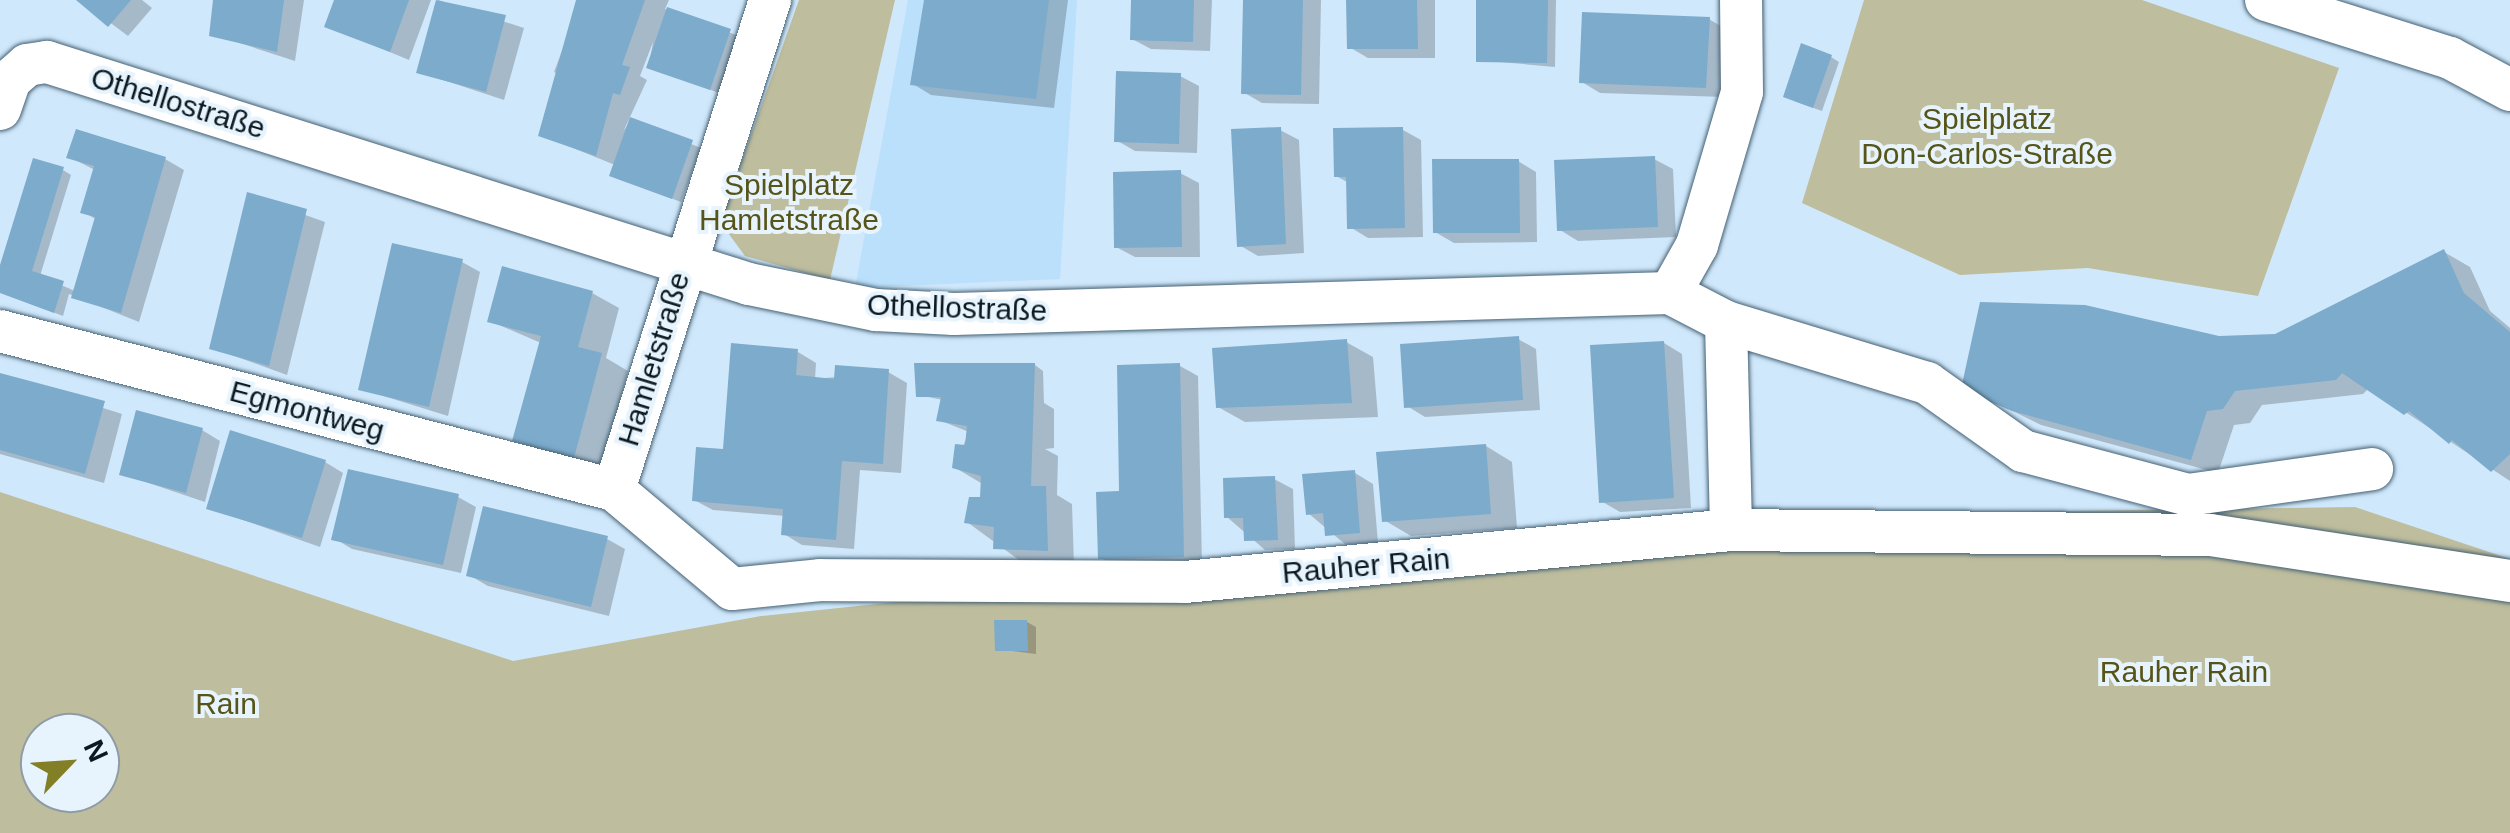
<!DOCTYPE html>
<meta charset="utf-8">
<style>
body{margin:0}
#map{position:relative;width:2510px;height:833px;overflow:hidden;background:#d0e8fb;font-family:Helvetica,sans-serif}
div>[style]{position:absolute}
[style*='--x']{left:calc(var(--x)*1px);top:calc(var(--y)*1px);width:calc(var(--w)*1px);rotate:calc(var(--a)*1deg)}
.built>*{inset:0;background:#bae0fc}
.green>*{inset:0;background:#bebd9e}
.shadow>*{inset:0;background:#0003}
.building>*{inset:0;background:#7dabcc}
.roads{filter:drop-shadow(0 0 2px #456174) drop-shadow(0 0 2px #456174)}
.minor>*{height:42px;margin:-21px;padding:0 21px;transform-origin:21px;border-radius:21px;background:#fff}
span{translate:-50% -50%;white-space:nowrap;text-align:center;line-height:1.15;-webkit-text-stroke:8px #e7f4fd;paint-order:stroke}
.street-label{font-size:30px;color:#0d1920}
.park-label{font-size:30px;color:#565418}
.north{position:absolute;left:20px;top:713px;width:100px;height:100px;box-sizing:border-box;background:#e7f4fd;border:2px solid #909ca5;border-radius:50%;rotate:65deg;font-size:28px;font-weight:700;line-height:40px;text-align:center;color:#0d1920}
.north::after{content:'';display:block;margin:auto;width:35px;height:45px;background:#837f27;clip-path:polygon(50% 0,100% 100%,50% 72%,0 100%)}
</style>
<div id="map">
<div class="built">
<div style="clip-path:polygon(908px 0,1077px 0,1060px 279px,855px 288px)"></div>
</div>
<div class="green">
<div style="clip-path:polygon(799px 0,895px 0,830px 280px,745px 256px,720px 222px)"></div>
<div style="clip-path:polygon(1864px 0,2142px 0,2339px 68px,2258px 296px,2088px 268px,1960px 275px,1802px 203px)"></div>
<div style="clip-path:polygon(evenodd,0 492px,513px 661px,761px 616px,1719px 516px,2355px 507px,2510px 559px,2510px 833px,0 833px,0 492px,40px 733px,100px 733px,100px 793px,40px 793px,40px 733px)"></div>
</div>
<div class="shadow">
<div style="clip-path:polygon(80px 0,142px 0,152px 8px,128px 36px)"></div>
<div style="clip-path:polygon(217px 0,304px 0,295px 61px,212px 34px)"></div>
<div style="clip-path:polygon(336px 0,431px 0,409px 60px,327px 26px)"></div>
<div style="clip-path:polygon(438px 0,524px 28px,504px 100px,419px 72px)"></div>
<div style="clip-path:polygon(581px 0,669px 0,665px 9px,739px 36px,719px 93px,649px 67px,653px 42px,640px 76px,647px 80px,624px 130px,632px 120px,701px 148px,681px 202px,620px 179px,615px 165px,541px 135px,561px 76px,554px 72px)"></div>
<div style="clip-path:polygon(927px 0,1068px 0,1054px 108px,931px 95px,913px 84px)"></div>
<div style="clip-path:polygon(1133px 0,1212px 0,1210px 51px,1151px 49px,1132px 39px)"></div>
<div style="clip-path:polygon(1245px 0,1321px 0,1319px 104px,1262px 103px,1243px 92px)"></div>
<div style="clip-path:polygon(1349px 0,1435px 0,1435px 58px,1368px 58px,1349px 47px)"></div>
<div style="clip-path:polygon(1479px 0,1556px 0,1555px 67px,1478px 60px)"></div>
<div style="clip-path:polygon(1709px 19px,1727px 30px,1724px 97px,1600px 93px,1582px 82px)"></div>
<div style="clip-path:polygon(1831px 57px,1839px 62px,1822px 111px,1794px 101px)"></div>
<div style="clip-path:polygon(1180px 76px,1199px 86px,1197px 153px,1135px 151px,1116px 140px)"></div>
<div style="clip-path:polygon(1280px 130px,1299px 140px,1304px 253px,1258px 256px,1239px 245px)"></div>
<div style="clip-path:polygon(1403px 130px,1421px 140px,1423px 237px,1368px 238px,1350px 227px,1349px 183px,1336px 176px)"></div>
<div style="clip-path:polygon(69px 157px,165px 159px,184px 170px,139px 322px,69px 294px,63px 316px,0 292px,0 274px,63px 170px,71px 175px,40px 276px,75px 291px,97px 220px,82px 211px,95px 170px)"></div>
<div style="clip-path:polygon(1654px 159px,1673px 169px,1676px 237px,1578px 241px,1560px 230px)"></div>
<div style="clip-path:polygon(1518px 161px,1536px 172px,1537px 242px,1454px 243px,1435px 232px)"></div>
<div style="clip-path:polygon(1180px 173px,1199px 183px,1200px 257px,1135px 257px,1116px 247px)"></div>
<div style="clip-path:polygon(249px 195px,325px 222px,287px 375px,212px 348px)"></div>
<div style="clip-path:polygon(2444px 252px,2470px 267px,2490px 311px,2510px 328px,2510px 481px,2369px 388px,2363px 394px,2262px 405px,2250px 423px,2234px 425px,2218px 473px,2041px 425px,1964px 387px,2219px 339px,2276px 337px)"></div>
<div style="clip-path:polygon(462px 262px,480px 272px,448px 416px,361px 389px)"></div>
<div style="clip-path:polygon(592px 293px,619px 308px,606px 358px,628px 371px,601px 471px,542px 455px,515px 440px,541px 343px,490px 321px)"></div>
<div style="clip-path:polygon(1518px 339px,1536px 349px,1540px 410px,1425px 417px,1407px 406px)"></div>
<div style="clip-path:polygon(1346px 342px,1373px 357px,1378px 417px,1245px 422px,1218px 407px)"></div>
<div style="clip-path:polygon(1664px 343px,1682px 354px,1691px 508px,1620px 512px,1601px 501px)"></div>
<div style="clip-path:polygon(798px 352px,816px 363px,815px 379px,888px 372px,907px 383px,901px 473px,860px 470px,854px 549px,802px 545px,784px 534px,785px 516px,713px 510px,694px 500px)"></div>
<div style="clip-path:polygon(1035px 365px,1043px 371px,1044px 403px,1054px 409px,1054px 448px,1045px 449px,1058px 456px,1057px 495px,1072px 504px,1074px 565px,1023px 563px,967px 522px,982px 500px,981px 483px,954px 467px,969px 432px,939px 420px,943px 400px,918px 395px)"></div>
<div style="clip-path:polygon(1180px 366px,1198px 376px,1202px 566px,1119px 568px,1100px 557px)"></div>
<div style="clip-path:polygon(0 375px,122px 414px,104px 483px,0 454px)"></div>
<div style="clip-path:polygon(202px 430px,220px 441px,205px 502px,122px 474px)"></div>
<div style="clip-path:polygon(1486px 446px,1512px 462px,1517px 528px,1411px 536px,1384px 520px)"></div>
<div style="clip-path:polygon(325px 462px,343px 473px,320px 547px,209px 508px)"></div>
<div style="clip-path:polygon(1355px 473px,1373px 484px,1378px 543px,1346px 545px,1308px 513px)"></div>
<div style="clip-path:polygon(1274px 479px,1293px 489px,1295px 549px,1265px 550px,1227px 517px)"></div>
<div style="clip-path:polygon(458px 497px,476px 507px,461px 573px,352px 549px,334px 538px)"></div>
<div style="clip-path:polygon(607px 539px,625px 549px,609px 616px,488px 586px,469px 575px)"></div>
<div style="clip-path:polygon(1027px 622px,1036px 627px,1036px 654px,997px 649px)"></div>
</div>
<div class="building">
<div style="clip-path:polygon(76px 0,131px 0,108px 27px)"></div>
<div style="clip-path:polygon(213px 0,284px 0,277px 52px,209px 36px)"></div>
<div style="clip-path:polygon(334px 0,409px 0,390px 52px,324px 27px)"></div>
<div style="clip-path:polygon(436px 0,506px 15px,486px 92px,416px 73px)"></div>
<div style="clip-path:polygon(576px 0,645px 0,622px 65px,630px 67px,620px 95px,613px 93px,596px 156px,538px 136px)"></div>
<div style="clip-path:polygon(924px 0,1049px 0,1036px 99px,910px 85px)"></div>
<div style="clip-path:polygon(1131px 0,1194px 0,1193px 42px,1130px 40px)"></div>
<div style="clip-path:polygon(1243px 0,1303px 0,1301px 95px,1241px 94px)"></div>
<div style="clip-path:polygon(1346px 0,1417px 0,1418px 49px,1347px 49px)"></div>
<div style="clip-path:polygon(1476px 0,1548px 0,1547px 63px,1476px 62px)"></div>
<div style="clip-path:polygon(667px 7px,731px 29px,710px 90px,646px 68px)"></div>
<div style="clip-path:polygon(1582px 12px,1710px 17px,1706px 88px,1579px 83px)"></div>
<div style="clip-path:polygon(1801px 43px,1832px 55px,1813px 108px,1783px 97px)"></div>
<div style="clip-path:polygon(1116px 71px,1181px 73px,1179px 144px,1114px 142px)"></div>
<div style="clip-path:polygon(630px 117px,693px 140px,672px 199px,609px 176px)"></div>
<div style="clip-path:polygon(1281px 127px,1286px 244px,1237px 247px,1231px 129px)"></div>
<div style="clip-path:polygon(1403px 127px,1405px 228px,1347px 229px,1346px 177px,1334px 177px,1333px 128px)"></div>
<div style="clip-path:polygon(76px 129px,166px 157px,121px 313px,71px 298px,95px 217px,80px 213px,94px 166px,66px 158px)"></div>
<div style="clip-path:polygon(1655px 156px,1658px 227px,1557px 231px,1554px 160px)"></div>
<div style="clip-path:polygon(33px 158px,64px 167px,32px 271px,64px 281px,54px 313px,0 293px,0 265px)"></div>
<div style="clip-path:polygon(1432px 159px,1519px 159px,1520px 233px,1433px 233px)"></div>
<div style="clip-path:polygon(1181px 170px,1182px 247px,1114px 248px,1113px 172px)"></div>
<div style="clip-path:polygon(247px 192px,307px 209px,269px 366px,209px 349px)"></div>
<div style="clip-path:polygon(392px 243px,463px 259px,429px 407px,358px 390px)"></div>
<div style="clip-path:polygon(2444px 249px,2464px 293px,2510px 332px,2510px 454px,2491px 472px,2452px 440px,2449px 444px,2409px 411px,2404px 415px,2342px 373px,2336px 380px,2235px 391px,2223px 409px,2207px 411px,2191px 460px,2012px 411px,1961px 389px,1980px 302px,2085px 305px,2219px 336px,2275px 334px)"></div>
<div style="clip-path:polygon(502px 266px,593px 291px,578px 347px,602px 353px,574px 458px,512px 441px,541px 336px,487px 322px)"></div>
<div style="clip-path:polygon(1519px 336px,1523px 400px,1404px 408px,1400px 344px)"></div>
<div style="clip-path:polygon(1347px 339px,1352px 403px,1216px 408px,1212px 348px)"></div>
<div style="clip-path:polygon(1664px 341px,1674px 498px,1599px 503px,1590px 345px)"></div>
<div style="clip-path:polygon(731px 343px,798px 349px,796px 375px,834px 379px,835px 365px,889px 369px,883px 464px,842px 461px,836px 540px,781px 535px,783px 509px,692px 501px,696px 447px,723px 449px)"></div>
<div style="clip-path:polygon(914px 363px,1035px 363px,1031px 486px,1046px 486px,1048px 551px,993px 549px,994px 527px,964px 523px,969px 497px,980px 497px,981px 476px,952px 468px,955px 444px,965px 445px,967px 426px,936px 421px,941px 397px,916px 397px)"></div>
<div style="clip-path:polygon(1180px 363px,1184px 557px,1098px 559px,1096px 492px,1119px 491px,1117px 365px)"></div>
<div style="clip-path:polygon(0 373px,105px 401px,85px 474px,0 450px)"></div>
<div style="clip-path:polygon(136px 410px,203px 428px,186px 493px,119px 475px)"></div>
<div style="clip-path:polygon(230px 430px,326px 460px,302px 538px,206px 509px)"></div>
<div style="clip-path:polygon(1486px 444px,1491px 514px,1382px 522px,1376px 452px)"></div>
<div style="clip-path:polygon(348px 469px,459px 494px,443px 565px,331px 540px)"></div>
<div style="clip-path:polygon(1355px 470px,1360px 533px,1325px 536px,1323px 513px,1306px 515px,1302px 474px)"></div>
<div style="clip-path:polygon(1275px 476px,1278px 540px,1244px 541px,1243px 518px,1224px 518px,1223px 478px)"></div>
<div style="clip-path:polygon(483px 506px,608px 536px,591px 607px,466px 576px)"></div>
<div style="clip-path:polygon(994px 620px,1027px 620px,1028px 651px,995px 651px)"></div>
</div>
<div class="roads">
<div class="minor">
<div style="--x:2266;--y:0;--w:193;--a:17.5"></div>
<div style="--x:2450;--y:58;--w:68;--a:28.1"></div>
<div style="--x:0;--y:109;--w:31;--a:-71"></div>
<div style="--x:10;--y:80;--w:23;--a:-41"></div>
<div style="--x:27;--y:65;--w:20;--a:-9"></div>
<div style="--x:47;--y:62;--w:736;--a:17.55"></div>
<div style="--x:749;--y:284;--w:130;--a:11.6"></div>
<div style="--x:876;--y:310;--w:78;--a:2.9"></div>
<div style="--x:954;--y:314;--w:716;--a:-1.68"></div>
<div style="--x:1670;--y:293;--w:55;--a:-60.6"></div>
<div style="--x:1697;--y:245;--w:159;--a:-73.6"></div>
<div style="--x:1742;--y:92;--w:92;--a:-90.6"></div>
<div style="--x:1670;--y:293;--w:63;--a:27.4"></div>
<div style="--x:1726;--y:322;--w:210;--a:16.9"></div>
<div style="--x:1927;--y:383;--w:118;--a:35.3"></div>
<div style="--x:2023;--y:451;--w:171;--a:14.9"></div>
<div style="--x:2188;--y:495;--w:186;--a:-8"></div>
<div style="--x:1726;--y:322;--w:208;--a:88.6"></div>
<div style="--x:0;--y:331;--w:634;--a:14.52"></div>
<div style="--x:614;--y:490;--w:154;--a:40"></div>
<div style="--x:732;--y:589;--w:88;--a:-5.8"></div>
<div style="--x:820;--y:580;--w:365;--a:0.3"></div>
<div style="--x:1185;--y:582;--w:548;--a:-5.44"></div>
<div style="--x:1731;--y:530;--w:479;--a:0.6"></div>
<div style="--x:2210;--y:535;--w:304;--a:8.7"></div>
<div style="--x:614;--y:490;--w:514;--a:-72.34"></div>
</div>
</div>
<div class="street-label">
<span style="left:178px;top:103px;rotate:17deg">Othellostraße</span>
<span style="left:957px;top:308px;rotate:2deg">Othellostraße</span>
<span style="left:654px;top:359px;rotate:-73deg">Hamletstraße</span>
<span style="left:307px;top:411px;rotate:15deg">Egmontweg</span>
<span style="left:1366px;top:566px;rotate:-5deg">Rauher Rain</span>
</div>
<div class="park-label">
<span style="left:1987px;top:136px">Spielplatz<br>Don-Carlos-Straße</span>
<span style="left:789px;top:202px">Spielplatz<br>Hamletstraße</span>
<span style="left:2184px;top:672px">Rauher Rain</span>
<span style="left:226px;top:704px">Rain</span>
</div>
<div class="north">N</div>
</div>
